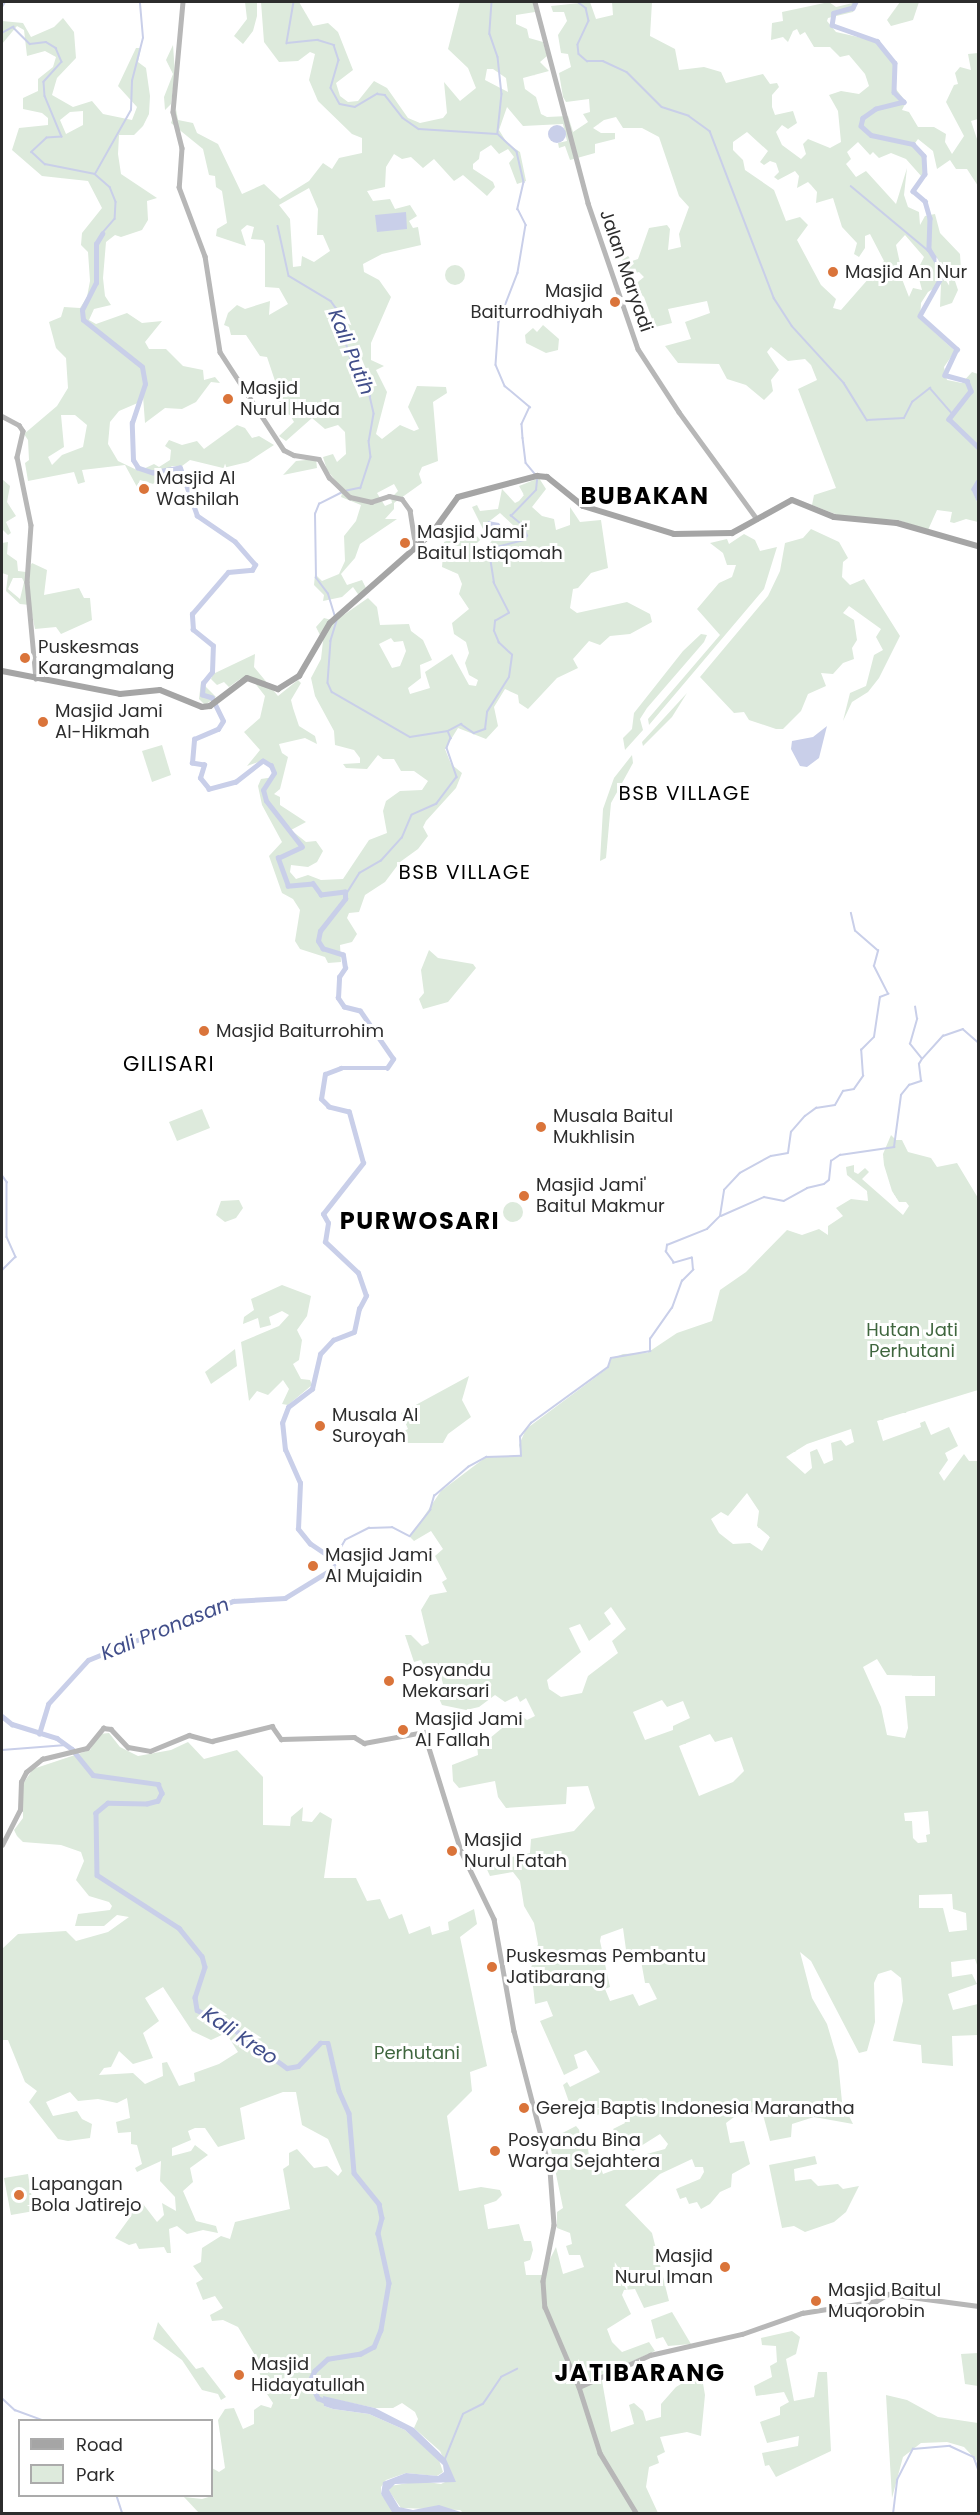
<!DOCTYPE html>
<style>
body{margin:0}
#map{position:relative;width:980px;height:2515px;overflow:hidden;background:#fff;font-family:Poppins,sans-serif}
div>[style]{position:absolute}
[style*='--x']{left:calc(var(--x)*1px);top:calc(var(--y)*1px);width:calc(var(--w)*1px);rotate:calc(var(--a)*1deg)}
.green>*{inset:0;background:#ddeadc}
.round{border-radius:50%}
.water>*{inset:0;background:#c9cfe9}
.stream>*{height:1.5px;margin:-0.75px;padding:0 0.75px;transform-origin:0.75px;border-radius:0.75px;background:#c9cfe9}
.river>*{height:4.5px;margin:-2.25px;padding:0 2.25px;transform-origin:2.25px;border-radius:2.25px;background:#c9cfe9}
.secondary>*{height:4.5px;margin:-2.25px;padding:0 2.25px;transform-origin:2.25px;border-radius:2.25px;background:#b7b7b7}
.primary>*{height:6px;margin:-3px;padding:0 3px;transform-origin:3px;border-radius:3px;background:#a5a5a5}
.dots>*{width:16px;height:16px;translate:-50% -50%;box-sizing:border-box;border:3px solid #fff;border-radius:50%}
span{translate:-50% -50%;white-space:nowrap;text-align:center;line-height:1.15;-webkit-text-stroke:6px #fff;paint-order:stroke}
.street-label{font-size:18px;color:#2d2d2d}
.poi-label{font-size:18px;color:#2d2d2d}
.left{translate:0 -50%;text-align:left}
.right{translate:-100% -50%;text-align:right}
.park-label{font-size:18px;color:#3f663e}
.water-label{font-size:20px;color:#414e8a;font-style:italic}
.neighbourhood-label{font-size:20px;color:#000;letter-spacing:1.5px}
.quarter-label{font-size:21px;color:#000;letter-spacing:1.5px}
.district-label{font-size:24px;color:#000;font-weight:700;letter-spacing:1.5px}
.frame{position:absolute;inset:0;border:3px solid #2d2d2d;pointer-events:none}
.legend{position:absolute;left:18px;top:2419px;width:195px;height:78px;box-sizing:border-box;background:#fff;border:2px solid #ababab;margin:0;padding:8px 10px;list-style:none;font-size:18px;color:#2d2d2d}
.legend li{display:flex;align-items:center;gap:12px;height:30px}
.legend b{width:30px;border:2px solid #ababab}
</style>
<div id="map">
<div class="green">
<div style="clip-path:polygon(245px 2px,257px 2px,257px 16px,253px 31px,243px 44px,234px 36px,247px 19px)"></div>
<div style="clip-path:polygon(evenodd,261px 2px,299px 2px,313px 26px,328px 23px,338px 32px,353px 70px,336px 83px,340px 96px,348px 102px,358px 101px,374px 81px,387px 88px,408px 118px,420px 123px,443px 118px,447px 113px,444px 82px,460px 101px,476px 88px,468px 68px,448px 49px,460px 2px,534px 2px,535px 12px,516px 15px,516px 24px,527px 29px,529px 38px,543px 42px,547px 56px,540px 62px,549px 71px,523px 78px,525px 89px,536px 97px,541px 114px,547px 117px,568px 116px,573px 132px,588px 122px,583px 114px,590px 112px,589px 99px,566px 102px,563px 97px,559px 73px,571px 67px,568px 54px,561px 53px,558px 35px,567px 21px,564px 12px,553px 12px,551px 6px,590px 2px,596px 19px,613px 15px,612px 2px,652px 2px,650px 36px,675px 49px,679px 70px,704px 67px,721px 72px,726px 83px,763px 74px,770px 84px,777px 83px,779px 87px,772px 95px,772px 107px,775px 115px,793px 111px,797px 123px,788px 129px,782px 125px,776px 132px,782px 145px,801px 159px,806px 154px,803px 144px,808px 139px,830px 148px,841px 142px,838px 111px,829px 95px,841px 91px,859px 94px,869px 86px,865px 74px,849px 55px,840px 57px,830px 47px,814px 47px,805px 32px,800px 35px,797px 29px,793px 31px,788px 42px,783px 37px,771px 40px,772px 23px,783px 21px,782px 12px,829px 2px,836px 7px,857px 2px,853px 12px,828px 18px,827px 21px,836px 32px,880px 42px,896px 63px,896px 89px,906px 102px,902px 110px,909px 112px,918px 127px,934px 127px,946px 134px,945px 142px,952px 154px,964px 136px,946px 102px,954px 85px,958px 84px,955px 73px,960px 67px,971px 70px,968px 54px,978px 53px,978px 119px,971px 121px,978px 142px,978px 186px,967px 169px,956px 169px,950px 160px,937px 169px,933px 151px,918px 139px,913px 146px,922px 152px,926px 167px,922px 177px,906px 159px,891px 153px,879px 158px,873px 152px,870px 155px,858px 142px,847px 152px,851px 159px,846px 164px,856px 177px,866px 171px,896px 204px,907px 168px,904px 195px,908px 207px,919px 212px,920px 225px,925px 216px,935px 214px,940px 233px,960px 254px,961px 270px,954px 278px,958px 290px,952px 303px,940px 307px,941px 284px,928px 292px,921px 303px,920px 319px,955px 351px,944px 367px,947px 380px,962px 383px,972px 372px,978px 374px,978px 480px,972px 490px,978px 504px,978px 522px,966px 519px,954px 523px,950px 522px,952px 512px,937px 510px,928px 530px,898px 520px,843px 517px,812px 505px,814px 495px,836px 488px,798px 389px,817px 380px,811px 365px,805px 359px,788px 361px,771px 347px,767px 352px,779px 370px,771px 380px,773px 391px,764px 400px,746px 385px,727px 379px,719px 364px,678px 363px,665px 346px,691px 339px,685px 322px,710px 313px,707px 301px,668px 309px,672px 323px,655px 327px,644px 297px,633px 286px,644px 277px,639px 272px,628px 275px,622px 260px,628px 256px,632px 261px,638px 259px,649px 228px,667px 225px,670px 229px,668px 250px,681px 247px,679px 234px,689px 207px,679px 196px,659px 137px,642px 128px,623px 128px,616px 117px,604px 120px,593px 128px,601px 133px,615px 133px,615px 139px,595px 144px,595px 153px,570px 160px,565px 146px,559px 148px,558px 143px,567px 141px,563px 124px,523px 126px,507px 107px,499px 130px,507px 143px,520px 152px,526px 181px,517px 184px,509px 163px,514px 157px,508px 149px,499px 154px,491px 145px,480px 152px,479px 159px,473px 164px,473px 169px,493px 182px,495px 187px,487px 196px,463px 175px,454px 181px,434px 159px,423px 168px,411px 157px,402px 159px,394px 154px,386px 167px,385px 187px,367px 191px,373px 201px,390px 199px,395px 209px,410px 205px,417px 216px,409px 221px,413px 228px,418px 227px,421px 245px,382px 254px,363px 264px,364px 272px,379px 280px,391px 297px,371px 343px,371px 360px,384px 366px,376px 370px,387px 392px,376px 434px,382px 439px,400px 425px,414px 431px,419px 429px,408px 407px,417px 386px,446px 387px,447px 393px,433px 402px,438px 461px,422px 467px,419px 474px,422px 483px,394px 503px,394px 509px,385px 519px,397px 519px,360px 544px,355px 558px,341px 574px,347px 585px,362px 580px,367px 590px,360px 597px,353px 587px,342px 597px,323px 601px,324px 595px,314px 585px,315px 574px,322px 581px,339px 574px,345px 561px,344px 536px,356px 521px,361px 505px,341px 497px,343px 490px,327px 470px,323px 457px,333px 454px,337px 462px,346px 454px,345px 432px,338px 425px,325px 429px,312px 418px,286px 441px,279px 436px,294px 422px,290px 415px,281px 412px,274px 399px,276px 384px,267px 357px,260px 356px,246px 335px,231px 335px,229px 327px,224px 325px,228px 313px,237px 305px,245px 309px,270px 301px,269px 315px,288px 304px,279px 288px,265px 287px,265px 244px,263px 240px,251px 239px,254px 227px,247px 225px,241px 230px,246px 246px,216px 236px,217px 229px,227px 223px,222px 191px,216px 187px,215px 176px,209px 175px,203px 149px,171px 123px,176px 109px,178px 120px,193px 123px,197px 133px,218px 144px,242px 194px,264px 184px,280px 199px,309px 181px,323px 163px,332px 169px,339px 158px,362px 153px,362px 138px,352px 134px,318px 101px,309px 80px,315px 54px,310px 52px,298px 61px,279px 62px,264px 42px,261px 2px,487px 69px,493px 69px,506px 78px,508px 92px,485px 80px,487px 69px,261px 2px,747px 132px,768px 151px,760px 162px,764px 165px,770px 161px,776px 163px,779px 172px,774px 177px,778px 180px,795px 171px,799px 176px,797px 188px,808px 182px,811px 185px,817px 192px,816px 203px,833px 198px,842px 227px,857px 243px,854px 254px,859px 257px,865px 248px,865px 236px,870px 234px,884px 261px,841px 310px,833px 308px,836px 299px,821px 285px,797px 240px,808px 225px,800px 217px,786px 221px,774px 190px,745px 170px,743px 160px,733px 150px,733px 142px,747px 132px,261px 2px,309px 188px,318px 209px,317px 235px,323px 235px,330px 251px,314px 262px,302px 256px,301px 266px,293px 267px,290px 219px,279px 205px,309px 188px,261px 2px,905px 235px,924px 257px,917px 271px,922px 290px,913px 288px,909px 297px,902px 279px,893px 280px,892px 274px,901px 268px,896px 245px,905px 235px,261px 2px,394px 484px,398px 491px,391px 498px,392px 503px,385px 506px,377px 493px,394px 484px)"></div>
<div style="clip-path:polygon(900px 2px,919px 2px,913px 20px,891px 26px,887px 20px)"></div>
<div style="clip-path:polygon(evenodd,63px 18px,74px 32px,76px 58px,57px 78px,52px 95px,73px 107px,92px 101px,103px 114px,132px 120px,137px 107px,118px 86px,136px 48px,141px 48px,138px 62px,146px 68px,150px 96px,149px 114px,143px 126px,134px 135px,119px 135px,118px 154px,121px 174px,157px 198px,147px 201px,148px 220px,142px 230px,121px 237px,115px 235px,106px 242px,103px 278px,105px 296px,111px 305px,94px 309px,89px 320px,96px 324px,127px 313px,142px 323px,162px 321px,145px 342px,149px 349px,166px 349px,183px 366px,203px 370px,204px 380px,215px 377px,220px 383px,211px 382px,196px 402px,182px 409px,165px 408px,145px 423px,143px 396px,140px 402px,119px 411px,110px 422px,108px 444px,118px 461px,139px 471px,154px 464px,159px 467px,170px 460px,171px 450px,165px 446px,169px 440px,182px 445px,197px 441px,204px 449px,237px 425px,245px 428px,252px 438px,259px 436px,274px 445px,248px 462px,223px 468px,190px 460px,182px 466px,172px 466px,153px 484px,140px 480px,137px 487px,125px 465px,82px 470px,85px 482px,78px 484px,74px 472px,28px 481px,25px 463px,29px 460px,28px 440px,24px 434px,57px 406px,68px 388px,66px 358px,56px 348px,49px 322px,61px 317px,64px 307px,80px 308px,87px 297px,90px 281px,88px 252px,81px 245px,82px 233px,102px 208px,88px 181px,42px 176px,12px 150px,19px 128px,48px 125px,48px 118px,42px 113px,23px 109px,23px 98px,38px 91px,38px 79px,53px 67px,56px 57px,45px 51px,27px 56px,24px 30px,17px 26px,2px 44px,2px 21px,23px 23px,31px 37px,54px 27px,63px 18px,83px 111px,83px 125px,66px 134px,60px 120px,70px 112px,83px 111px,63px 18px,61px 415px,75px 415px,87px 425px,83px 447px,62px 455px,52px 465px,48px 457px,64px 447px,61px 415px)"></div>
<div style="clip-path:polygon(173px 45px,175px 73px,171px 104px,165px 110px,164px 97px,173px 74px,166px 60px)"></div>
<div class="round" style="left:445px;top:265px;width:20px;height:20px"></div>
<div style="clip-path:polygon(543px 325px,559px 339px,558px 350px,546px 353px,526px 343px,525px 335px,533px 328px,537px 332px)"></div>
<div style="clip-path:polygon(316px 459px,317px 468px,283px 475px,296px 461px)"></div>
<div style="clip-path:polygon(evenodd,539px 478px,546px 489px,532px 507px,542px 516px,554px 519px,556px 530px,570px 525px,570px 507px,580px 522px,601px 520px,608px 568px,591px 573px,578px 588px,573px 589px,570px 608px,577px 613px,627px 602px,650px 614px,652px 622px,630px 634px,610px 636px,600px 645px,589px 641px,573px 659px,578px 668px,557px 678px,528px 709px,519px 703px,518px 695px,505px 689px,494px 707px,498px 726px,486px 739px,458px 728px,445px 749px,451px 764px,462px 773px,456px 788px,426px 821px,423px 827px,428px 836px,418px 849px,400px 862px,385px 882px,365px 895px,359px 912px,349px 913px,347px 918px,357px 934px,352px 942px,340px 945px,341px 962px,328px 963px,325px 957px,300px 949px,295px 941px,300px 910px,293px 899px,282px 893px,269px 856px,282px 842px,262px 805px,258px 786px,261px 779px,274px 777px,273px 766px,264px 760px,247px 766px,260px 750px,244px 732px,260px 718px,265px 696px,250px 677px,240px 679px,229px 687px,224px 682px,217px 685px,211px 679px,213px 674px,255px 654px,254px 667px,278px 696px,298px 680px,301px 683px,291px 700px,293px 708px,299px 726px,315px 736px,317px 744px,305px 738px,279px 744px,282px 753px,288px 757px,280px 789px,274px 794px,280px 797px,280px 805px,306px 822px,291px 830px,306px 842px,316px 841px,323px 851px,317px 862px,308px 867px,291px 865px,290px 872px,296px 879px,308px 875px,321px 880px,343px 879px,369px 840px,387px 833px,383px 811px,386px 801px,400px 791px,422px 790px,428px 781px,414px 771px,401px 771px,394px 759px,383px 759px,378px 755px,367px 769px,346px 768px,343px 764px,360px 763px,360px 758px,354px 750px,335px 745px,334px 731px,315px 696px,311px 678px,321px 659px,323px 641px,316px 627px,324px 618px,335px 621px,368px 598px,377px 607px,380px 625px,409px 624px,411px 631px,423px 640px,432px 660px,420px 665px,421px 678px,408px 688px,410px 694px,430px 688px,425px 672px,452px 654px,469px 685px,476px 686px,478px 680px,469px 675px,465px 663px,469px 653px,466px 642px,454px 634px,452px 623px,469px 609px,459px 594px,462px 584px,458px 574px,442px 567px,444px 542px,469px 531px,481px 539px,475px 545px,483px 553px,493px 539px,506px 537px,515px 527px,500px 513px,487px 523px,485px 533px,472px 507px,477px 505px,480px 511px,498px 509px,502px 489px,515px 503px,519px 501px,524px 495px,519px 486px,539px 478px,391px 638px,394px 642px,403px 641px,406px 651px,400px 666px,392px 668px,379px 644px,391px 638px)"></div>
<div style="clip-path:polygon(2px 479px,10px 486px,7px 502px,16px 516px,6px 522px,11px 533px,8px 535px,2px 529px)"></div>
<div style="clip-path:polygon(811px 529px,839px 542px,848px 558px,843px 562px,842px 577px,850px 585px,864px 579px,900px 636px,879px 678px,868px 692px,852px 702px,843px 721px,850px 693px,866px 686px,874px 655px,883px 650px,876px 637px,881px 629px,849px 606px,843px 613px,854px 620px,857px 640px,852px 648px,854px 659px,843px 663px,833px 674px,821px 673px,826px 686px,808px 694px,801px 711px,783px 729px,776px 729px,749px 720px,744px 712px,734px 713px,700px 677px,768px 596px,780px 571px,785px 543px,803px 538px)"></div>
<div style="clip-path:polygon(744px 534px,755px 540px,760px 551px,777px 547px,764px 589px,649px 725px,648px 719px,720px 635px,697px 609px,719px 583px,732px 577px,736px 565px,727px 565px,723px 553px,710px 543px,727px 539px,729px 544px)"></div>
<div style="clip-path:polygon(evenodd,8px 542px,7px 554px,17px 561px,18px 571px,26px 572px,32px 563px,47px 570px,44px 595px,79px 588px,84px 598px,90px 598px,92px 620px,61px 634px,56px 627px,35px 629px,30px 605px,20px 604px,6px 591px,8px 575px,2px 573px,2px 543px,8px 542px,13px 578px,22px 578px,24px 582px,20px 599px,8px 589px,13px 578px)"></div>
<div style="clip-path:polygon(701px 634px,707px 635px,704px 642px,647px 708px,640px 719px,643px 730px,625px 750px,623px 738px,632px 729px,634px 713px,683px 651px)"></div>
<div style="clip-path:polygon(201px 682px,216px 697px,205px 705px,199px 699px)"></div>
<div style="clip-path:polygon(687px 693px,672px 717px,643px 746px,642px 742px)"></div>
<div style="clip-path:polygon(162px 745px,171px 775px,152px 782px,142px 751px)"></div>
<div style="clip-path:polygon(632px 755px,633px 763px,611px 803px,606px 858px,600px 861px,603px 809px,614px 778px)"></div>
<div style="clip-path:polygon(429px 950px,438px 958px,473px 964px,476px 968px,448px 1002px,423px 1009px,419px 999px,424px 993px,421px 970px)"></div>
<div style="clip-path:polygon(202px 1109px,210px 1128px,177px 1141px,169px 1122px)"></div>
<div style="clip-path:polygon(evenodd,891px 1135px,896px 1140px,902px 1140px,908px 1152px,931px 1158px,937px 1167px,957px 1163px,978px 1198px,978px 1390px,877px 1421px,883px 1441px,921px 1427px,920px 1423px,925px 1421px,931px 1435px,949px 1427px,958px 1446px,945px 1453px,948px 1460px,939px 1473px,944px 1481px,964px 1454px,969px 1461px,978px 1461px,978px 1968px,975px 1959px,951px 1962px,952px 1977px,972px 1974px,977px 1984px,948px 1994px,953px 2010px,978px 2004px,978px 2035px,952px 2036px,953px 2066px,922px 2063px,921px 2045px,893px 2041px,903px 2001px,901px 1978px,891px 1970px,878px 1974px,874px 1983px,875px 2022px,867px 2051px,859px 2053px,811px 1961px,800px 1952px,812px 1998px,827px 2024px,838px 2061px,842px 2102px,853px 2124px,814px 2117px,792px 2124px,791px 2137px,770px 2141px,762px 2111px,738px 2114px,726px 2123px,730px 2143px,744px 2141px,750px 2164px,732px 2174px,731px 2187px,720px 2192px,710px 2204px,701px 2209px,697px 2202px,689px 2204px,686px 2197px,680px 2199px,676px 2189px,700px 2179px,704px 2172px,703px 2167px,695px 2167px,692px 2159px,660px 2174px,625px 2205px,652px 2233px,669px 2301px,644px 2308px,635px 2289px,624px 2290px,622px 2295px,631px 2314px,607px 2329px,612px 2342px,622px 2352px,649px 2342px,655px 2351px,601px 2375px,611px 2432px,634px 2424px,629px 2405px,634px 2403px,643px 2411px,646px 2421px,661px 2417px,661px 2404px,676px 2387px,701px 2372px,705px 2395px,701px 2436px,687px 2432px,660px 2437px,665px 2452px,657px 2456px,659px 2463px,649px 2467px,646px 2487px,658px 2513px,464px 2514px,460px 2510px,401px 2508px,389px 2491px,390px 2486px,420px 2481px,441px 2484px,453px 2478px,440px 2451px,414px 2428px,418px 2419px,415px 2412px,402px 2403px,393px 2408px,375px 2408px,324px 2397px,324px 2406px,333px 2409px,369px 2414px,405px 2430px,439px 2460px,443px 2472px,437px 2476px,406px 2473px,386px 2480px,381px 2487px,381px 2494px,396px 2513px,199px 2513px,184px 2497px,202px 2499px,212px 2496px,212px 2468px,219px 2472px,225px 2468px,218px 2420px,225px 2409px,234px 2408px,243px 2429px,254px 2424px,254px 2410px,261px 2405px,271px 2408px,273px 2403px,267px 2394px,265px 2387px,270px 2384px,266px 2376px,261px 2376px,253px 2363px,256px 2357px,238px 2327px,223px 2320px,212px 2321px,210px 2315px,223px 2308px,215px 2296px,203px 2300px,196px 2283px,203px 2279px,193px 2266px,201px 2262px,202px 2248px,221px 2236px,230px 2239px,235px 2222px,290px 2209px,283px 2169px,289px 2165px,289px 2153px,297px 2149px,314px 2168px,327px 2166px,338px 2176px,342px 2171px,328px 2139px,302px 2125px,296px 2092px,283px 2092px,240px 2108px,245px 2139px,218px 2147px,205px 2128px,195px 2128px,188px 2131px,191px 2140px,172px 2148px,172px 2156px,191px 2151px,195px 2145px,208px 2155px,190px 2168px,193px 2182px,183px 2191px,196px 2221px,216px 2226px,218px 2233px,203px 2230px,187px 2234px,177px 2226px,169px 2229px,171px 2253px,167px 2253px,164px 2247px,139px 2249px,136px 2243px,129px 2245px,115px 2238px,131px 2216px,133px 2199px,140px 2200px,157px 2222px,164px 2215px,162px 2203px,176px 2211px,175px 2197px,160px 2181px,161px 2161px,137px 2172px,135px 2168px,142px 2164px,137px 2145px,131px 2144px,131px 2132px,118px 2133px,116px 2122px,130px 2118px,127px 2098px,117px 2103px,98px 2099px,78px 2101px,70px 2092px,46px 2102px,53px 2116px,77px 2111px,82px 2119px,92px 2124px,90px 2138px,68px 2141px,58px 2139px,29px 2102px,37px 2091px,25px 2082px,8px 2040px,2px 2040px,2px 1949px,18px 1934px,66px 1931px,76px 1941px,108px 1932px,129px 1917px,117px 1915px,104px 1926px,75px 1926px,78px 1914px,110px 1910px,112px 1906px,109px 1902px,89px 1896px,76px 1880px,84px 1861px,81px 1852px,61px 1845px,23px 1842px,17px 1836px,14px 1830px,23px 1818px,23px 1784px,33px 1769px,90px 1750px,99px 1734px,109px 1733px,120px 1747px,138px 1756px,171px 1750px,188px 1742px,204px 1759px,237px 1750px,263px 1777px,263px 1825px,290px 1826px,291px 1817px,303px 1807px,302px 1821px,312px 1822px,320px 1812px,332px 1819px,324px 1878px,356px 1878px,367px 1901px,380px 1899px,389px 1919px,402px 1914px,409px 1934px,430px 1926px,432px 1935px,449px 1930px,448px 1922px,474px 1909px,477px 1924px,460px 1937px,487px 2066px,470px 2072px,472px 2091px,447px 2116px,459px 2191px,481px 2187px,500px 2190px,502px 2195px,496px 2201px,484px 2205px,488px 2229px,519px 2224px,524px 2241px,531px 2241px,533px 2250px,530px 2260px,524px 2262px,526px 2275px,542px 2275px,556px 2247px,563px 2274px,584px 2267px,580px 2255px,569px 2255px,566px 2246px,572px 2244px,570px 2233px,557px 2228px,557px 2212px,563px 2208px,549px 2140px,576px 2126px,587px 2139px,589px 2157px,597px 2157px,603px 2174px,630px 2164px,636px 2157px,665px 2149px,668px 2144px,660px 2134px,633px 2151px,625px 2147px,613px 2129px,625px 2123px,618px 2109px,597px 2115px,584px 2101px,569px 2102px,563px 2085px,567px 2082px,570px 2087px,600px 2072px,586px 2050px,574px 2055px,578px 2068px,564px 2075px,540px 2021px,553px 2016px,547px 2001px,535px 2004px,531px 1968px,538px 1944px,534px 1923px,524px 1906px,520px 1881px,513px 1872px,490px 1876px,484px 1863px,530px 1853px,531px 1839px,574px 1831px,595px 1808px,588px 1786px,567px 1787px,566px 1804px,506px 1808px,498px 1797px,495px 1781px,459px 1788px,453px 1781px,452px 1765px,478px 1755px,477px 1745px,484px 1743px,519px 1714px,527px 1720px,535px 1716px,526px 1698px,520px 1702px,517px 1696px,505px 1702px,495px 1695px,479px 1707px,466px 1710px,442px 1705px,436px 1692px,444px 1688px,441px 1676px,430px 1678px,421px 1660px,414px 1662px,405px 1635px,411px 1635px,422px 1646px,429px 1643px,421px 1610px,430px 1595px,447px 1592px,442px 1582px,447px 1579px,435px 1556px,443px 1549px,431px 1531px,414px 1541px,410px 1537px,441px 1491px,486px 1457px,522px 1456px,519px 1445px,526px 1429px,608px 1368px,611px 1359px,623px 1354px,647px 1353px,677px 1333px,712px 1321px,720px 1290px,746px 1272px,787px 1230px,802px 1235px,819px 1229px,828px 1235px,828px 1226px,843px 1216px,836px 1208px,851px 1199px,868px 1201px,867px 1191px,847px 1175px,846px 1167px,854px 1165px,854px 1172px,858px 1174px,865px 1168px,869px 1172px,862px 1179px,903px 1215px,909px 1206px,906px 1202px,899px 1202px,892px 1191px,884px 1165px,883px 1154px,891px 1135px,851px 1429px,854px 1442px,846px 1446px,841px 1440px,831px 1443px,833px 1460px,824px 1464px,817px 1449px,810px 1452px,812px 1468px,805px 1474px,786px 1457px,807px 1444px,851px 1429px,891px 1135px,747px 1493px,759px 1511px,757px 1526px,770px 1537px,762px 1551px,750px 1543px,733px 1544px,719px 1533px,711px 1519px,721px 1512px,728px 1516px,747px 1493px,891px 1135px,611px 1607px,626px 1629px,612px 1641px,618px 1653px,588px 1676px,582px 1693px,561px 1697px,549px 1689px,547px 1680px,581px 1652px,569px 1628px,580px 1624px,589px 1641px,611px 1624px,604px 1613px,611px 1607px,891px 1135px,877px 1659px,887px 1675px,935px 1676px,935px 1696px,905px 1696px,908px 1728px,905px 1738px,887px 1735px,881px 1707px,863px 1667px,877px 1659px,891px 1135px,662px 1700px,667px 1707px,683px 1701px,690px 1718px,673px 1726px,673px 1730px,645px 1740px,633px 1712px,662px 1700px,891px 1135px,710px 1734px,715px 1742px,732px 1737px,744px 1771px,733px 1782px,699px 1796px,679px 1746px,710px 1734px,891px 1135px,928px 1811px,930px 1834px,926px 1835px,927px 1842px,918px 1843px,913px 1838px,912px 1821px,905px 1821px,904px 1813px,928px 1811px,891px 1135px,952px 1894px,953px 1909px,966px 1913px,967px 1930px,949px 1932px,943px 1908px,919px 1908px,919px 1895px,952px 1894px,891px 1135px,623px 1928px,627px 1957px,640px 1955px,645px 1983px,649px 1983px,657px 1999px,639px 2006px,633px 1994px,610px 2001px,605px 1989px,610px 1987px,600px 1941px,601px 1936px,623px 1928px,891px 1135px,163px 1987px,192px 2031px,211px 2040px,226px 2033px,238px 2052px,219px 2064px,194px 2073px,195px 2081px,179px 2086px,167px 2062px,162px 2063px,163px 2076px,145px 2084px,133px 2073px,99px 2075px,104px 2068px,111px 2067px,119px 2051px,133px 2064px,153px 2058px,143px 2033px,159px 2021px,145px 1998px,163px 1987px)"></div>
<div style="clip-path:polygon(239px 1200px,243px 1208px,236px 1218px,225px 1222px,216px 1215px,221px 1201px)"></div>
<div class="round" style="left:503px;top:1202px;width:20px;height:20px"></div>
<div style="clip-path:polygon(282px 1285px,311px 1296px,307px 1316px,297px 1330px,302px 1340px,299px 1360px,293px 1364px,301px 1379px,310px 1380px,312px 1385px,288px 1405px,282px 1404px,289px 1389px,283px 1380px,268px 1395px,257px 1391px,249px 1401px,241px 1342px,279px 1326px,289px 1315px,282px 1311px,269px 1317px,271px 1325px,260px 1328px,258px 1318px,243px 1324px,244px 1317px,254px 1310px,251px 1299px)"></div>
<div style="clip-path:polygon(235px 1349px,237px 1366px,211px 1384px,205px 1372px)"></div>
<div style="clip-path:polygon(469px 1376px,462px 1400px,471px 1417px,448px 1434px,443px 1443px,401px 1443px,394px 1436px,408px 1429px,401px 1413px)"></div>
<div style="clip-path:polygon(815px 2156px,817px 2164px,794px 2169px,795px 2181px,811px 2179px,818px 2186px,838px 2184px,843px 2189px,859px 2186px,846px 2212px,834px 2222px,805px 2232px,794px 2226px,782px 2228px,769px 2165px)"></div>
<div style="clip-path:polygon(28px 2174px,34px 2211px,11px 2215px,4px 2178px)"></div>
<div style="clip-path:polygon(672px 2312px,691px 2344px,668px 2346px,663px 2337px,656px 2339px,651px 2320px)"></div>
<div style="clip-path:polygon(158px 2322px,196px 2369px,203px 2367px,226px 2397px,221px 2400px,218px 2394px,202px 2390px,182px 2360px,153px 2339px)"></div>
<div style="clip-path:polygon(792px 2331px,800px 2337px,796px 2354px,786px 2359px,794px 2401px,814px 2397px,818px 2372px,827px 2372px,831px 2451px,776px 2477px,769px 2465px,765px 2466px,762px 2453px,798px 2446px,799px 2436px,767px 2443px,760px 2422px,780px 2415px,780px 2407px,789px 2402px,784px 2392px,756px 2396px,754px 2386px,772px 2377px,770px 2366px,777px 2362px,776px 2346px,762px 2345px,761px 2338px)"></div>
<div style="clip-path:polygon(978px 2353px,978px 2386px,965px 2384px,961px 2354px)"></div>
<div style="clip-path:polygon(886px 2395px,907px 2400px,938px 2417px,978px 2423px,978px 2462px,964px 2447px,947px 2442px,921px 2443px,903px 2457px,892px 2498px)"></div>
</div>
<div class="water">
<div class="round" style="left:548px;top:125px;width:18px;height:18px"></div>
<div style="clip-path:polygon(406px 212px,407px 229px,377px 232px,375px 215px)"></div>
<div style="clip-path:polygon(488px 521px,499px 523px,507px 536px,492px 538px,486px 528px)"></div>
<div style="clip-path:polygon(827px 726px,819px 758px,807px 767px,800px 766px,791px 749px,792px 741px,813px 737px)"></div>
<div style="clip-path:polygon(323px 2396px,375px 2408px,414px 2428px,446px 2459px,456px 2482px,395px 2484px,389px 2490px,399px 2507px,413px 2510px,439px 2505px,464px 2513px,392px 2512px,381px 2494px,383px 2482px,406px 2473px,438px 2476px,444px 2472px,443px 2465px,405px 2430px,369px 2414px,333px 2409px,324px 2406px)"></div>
</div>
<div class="stream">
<div style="--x:294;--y:2;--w:42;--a:99.7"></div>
<div style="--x:287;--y:43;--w:31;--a:-6"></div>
<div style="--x:318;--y:40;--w:17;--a:17"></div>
<div style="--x:334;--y:45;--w:16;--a:72"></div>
<div style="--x:339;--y:60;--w:29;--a:106"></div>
<div style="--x:331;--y:88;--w:18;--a:61"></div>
<div style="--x:340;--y:104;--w:15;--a:11"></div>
<div style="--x:355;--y:107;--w:26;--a:-31"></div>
<div style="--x:377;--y:94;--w:8;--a:7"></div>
<div style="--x:385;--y:95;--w:29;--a:52"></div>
<div style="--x:403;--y:118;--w:19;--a:35"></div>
<div style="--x:419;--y:129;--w:78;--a:3.7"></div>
<div style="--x:492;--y:2;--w:32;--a:94"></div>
<div style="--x:490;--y:34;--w:24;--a:71"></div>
<div style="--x:498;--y:57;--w:37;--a:84"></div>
<div style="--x:502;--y:94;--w:39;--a:96"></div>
<div style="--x:578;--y:2;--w:10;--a:37"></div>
<div style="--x:586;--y:8;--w:13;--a:77"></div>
<div style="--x:589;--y:21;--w:26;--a:115"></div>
<div style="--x:578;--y:45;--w:9;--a:84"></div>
<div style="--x:579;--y:54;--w:11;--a:41"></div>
<div style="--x:587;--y:61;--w:16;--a:0"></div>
<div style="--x:603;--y:61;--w:26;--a:25"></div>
<div style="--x:627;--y:72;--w:49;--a:45"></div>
<div style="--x:662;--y:107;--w:28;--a:18"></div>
<div style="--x:689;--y:116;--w:26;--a:36"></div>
<div style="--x:710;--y:131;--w:179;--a:69"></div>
<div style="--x:774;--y:298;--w:33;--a:57"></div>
<div style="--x:792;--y:326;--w:77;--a:47.6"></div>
<div style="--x:844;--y:383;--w:44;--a:58.1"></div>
<div style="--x:867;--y:420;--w:37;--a:-3"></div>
<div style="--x:904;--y:418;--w:18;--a:-63"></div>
<div style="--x:912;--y:402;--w:23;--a:-38"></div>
<div style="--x:930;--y:388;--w:32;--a:49"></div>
<div style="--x:2;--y:7;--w:6;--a:-59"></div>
<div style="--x:2;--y:33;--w:13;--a:-29"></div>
<div style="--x:13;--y:27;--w:24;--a:45"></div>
<div style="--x:30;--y:44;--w:16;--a:-7"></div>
<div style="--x:46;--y:42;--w:12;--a:31"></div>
<div style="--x:56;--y:48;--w:15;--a:67"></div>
<div style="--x:62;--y:62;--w:27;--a:132"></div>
<div style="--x:44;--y:82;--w:14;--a:86"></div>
<div style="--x:45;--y:96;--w:44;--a:67.5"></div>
<div style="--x:62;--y:137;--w:15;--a:176"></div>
<div style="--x:47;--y:138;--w:21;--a:137"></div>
<div style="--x:32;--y:152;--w:18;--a:43"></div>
<div style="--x:45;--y:164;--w:51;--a:11.3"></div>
<div style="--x:95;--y:174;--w:20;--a:41"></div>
<div style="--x:110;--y:187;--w:16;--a:68"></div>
<div style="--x:116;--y:202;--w:17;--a:93"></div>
<div style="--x:115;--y:219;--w:20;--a:131"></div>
<div style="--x:498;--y:134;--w:26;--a:43"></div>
<div style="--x:517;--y:152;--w:31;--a:77"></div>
<div style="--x:524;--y:182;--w:28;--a:103"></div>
<div style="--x:518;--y:209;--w:18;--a:63"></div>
<div style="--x:526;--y:225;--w:49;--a:99.5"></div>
<div style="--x:518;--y:273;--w:53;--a:111.2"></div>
<div style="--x:499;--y:322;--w:43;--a:94"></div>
<div style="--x:496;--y:365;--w:23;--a:67"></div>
<div style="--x:505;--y:386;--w:33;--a:40"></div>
<div style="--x:530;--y:407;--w:19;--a:115"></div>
<div style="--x:522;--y:424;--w:14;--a:86"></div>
<div style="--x:523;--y:438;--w:25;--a:83"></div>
<div style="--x:526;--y:463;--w:16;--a:50"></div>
<div style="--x:95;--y:174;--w:73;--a:-60.6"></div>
<div style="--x:131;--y:110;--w:29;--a:-88"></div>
<div style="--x:132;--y:81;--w:44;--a:-75.7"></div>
<div style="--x:143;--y:38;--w:36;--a:-95"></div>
<div style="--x:851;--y:186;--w:103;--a:39.9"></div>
<div style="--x:278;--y:226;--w:51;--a:77.6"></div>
<div style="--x:289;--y:276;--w:49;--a:30.8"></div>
<div style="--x:331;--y:301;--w:9;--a:54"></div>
<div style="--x:336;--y:308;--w:57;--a:73.8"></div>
<div style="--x:352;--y:363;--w:38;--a:61"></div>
<div style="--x:370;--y:396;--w:18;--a:77"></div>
<div style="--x:374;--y:414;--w:27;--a:100"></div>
<div style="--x:369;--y:441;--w:16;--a:83"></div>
<div style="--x:371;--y:457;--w:33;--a:108"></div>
<div style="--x:361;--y:488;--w:14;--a:168"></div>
<div style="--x:335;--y:617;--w:24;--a:-107"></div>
<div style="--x:328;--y:594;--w:20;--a:-127"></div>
<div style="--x:316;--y:578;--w:64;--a:-90.9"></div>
<div style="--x:315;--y:514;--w:11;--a:-68"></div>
<div style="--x:319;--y:504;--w:27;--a:-27"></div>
<div style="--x:337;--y:621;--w:21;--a:107"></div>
<div style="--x:331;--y:641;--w:42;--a:94.1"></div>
<div style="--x:328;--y:683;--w:10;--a:66"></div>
<div style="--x:332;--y:692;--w:90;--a:30"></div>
<div style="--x:410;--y:737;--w:38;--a:-9"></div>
<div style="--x:448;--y:731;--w:8;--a:67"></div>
<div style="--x:451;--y:738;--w:11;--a:112"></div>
<div style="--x:447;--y:748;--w:31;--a:71"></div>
<div style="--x:457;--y:777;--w:34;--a:127"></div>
<div style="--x:437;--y:804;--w:27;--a:156"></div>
<div style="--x:412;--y:815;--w:25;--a:113"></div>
<div style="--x:402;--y:838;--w:31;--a:132"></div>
<div style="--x:381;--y:861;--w:24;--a:150"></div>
<div style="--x:360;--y:873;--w:26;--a:122"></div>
<div style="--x:448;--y:731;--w:15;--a:-28"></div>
<div style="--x:461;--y:724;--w:16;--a:35"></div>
<div style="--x:474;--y:733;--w:12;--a:-20"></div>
<div style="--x:485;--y:729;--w:17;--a:-83"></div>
<div style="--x:487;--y:712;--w:41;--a:-57.8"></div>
<div style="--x:509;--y:677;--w:22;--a:-82"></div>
<div style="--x:512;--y:655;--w:18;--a:-137"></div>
<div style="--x:499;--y:643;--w:13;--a:-113"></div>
<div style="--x:494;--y:631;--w:10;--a:-84"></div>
<div style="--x:495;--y:621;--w:16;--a:-30"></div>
<div style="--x:509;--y:613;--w:34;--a:-117"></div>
<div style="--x:494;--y:583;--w:25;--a:-99"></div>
<div style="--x:490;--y:558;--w:9;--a:-167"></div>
<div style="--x:481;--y:556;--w:5;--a:-90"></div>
<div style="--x:481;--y:551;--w:44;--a:-14.3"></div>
<div style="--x:524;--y:540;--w:5;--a:-53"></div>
<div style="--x:527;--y:536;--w:11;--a:-112"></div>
<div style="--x:523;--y:526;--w:16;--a:-140"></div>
<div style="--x:511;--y:516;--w:36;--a:-46"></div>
<div style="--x:536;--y:490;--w:10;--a:-84"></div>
<div style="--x:923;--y:1058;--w:30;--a:-48"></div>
<div style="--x:943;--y:1036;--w:21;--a:-19"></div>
<div style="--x:963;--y:1029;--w:20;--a:41"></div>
<div style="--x:2;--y:1175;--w:9;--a:54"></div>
<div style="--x:7;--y:1182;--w:55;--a:90"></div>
<div style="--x:7;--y:1237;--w:22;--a:66"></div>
<div style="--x:16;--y:1257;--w:20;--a:135"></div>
<div style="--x:721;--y:1216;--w:47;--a:-23.8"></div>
<div style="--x:764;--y:1197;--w:20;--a:11"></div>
<div style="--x:784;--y:1201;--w:26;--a:-29"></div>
<div style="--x:807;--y:1188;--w:17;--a:-13"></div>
<div style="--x:824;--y:1184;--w:6;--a:-39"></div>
<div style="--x:829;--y:1180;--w:19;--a:-84"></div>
<div style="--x:831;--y:1161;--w:11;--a:-34"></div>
<div style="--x:840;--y:1155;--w:55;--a:-8.4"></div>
<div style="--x:894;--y:1147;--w:52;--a:-82.3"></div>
<div style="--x:901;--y:1095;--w:13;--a:-51"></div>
<div style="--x:909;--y:1085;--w:13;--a:-18"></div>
<div style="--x:921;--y:1081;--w:17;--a:-97"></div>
<div style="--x:919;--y:1064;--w:6;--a:-59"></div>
<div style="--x:922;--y:1059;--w:19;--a:-129"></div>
<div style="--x:910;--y:1044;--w:26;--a:-74"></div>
<div style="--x:917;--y:1019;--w:12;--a:-99"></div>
<div style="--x:333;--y:1561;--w:24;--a:-60"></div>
<div style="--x:345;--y:1540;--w:27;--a:-27"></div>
<div style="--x:369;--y:1528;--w:23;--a:-2"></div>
<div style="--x:392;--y:1527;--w:20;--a:27"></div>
<div style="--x:410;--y:1536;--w:33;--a:-52"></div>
<div style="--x:430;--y:1510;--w:15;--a:-74"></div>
<div style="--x:434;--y:1496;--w:45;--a:-40.5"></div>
<div style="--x:468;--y:1467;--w:21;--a:-29"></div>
<div style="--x:486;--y:1457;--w:35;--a:-2"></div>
<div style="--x:521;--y:1456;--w:19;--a:-93"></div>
<div style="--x:520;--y:1437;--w:18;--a:-52"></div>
<div style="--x:531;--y:1423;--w:95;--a:-36"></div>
<div style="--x:608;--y:1367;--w:9;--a:-72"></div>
<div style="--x:611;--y:1358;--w:40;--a:-10"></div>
<div style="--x:650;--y:1351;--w:12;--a:-90"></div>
<div style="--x:650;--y:1339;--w:38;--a:-55"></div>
<div style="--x:672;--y:1308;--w:29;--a:-70"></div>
<div style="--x:682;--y:1281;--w:16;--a:-45"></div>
<div style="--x:693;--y:1270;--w:12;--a:-95"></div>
<div style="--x:692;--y:1258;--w:19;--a:164"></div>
<div style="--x:674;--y:1263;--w:14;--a:-126"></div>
<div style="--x:666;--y:1252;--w:7;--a:-82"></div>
<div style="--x:667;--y:1245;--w:43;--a:-21.8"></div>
<div style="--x:707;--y:1229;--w:18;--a:-45"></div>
<div style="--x:720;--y:1216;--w:26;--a:-81"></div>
<div style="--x:724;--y:1190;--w:23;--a:-47"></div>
<div style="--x:740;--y:1173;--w:35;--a:-29"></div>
<div style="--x:771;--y:1156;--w:17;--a:-10"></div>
<div style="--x:788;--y:1153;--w:21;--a:-82"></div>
<div style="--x:791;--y:1132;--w:21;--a:-49"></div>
<div style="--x:805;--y:1116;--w:14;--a:-36"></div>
<div style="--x:816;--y:1108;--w:19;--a:-9"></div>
<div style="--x:835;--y:1105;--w:16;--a:-60"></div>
<div style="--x:843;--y:1091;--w:11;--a:-10"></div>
<div style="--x:854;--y:1089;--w:16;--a:-55"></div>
<div style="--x:863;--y:1076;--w:26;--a:-94"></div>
<div style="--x:861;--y:1050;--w:18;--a:-45"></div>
<div style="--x:874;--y:1037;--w:40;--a:-81.5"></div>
<div style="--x:880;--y:997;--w:9;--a:-21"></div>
<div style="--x:888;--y:994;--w:31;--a:-117"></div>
<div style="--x:874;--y:966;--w:16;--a:-75"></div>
<div style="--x:878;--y:951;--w:30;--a:-139"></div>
<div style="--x:855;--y:931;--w:18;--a:-103"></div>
<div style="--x:2;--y:1750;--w:64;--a:-4.5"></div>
<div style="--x:2;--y:2398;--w:18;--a:43"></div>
<div style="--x:15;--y:2410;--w:29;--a:20"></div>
<div style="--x:445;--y:2459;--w:48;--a:-68.2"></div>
<div style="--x:463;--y:2414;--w:22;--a:-27"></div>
<div style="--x:483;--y:2404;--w:32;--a:-56"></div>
<div style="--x:501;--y:2377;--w:18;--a:-27"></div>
<div style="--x:117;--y:2496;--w:19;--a:72"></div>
<div style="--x:893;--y:2514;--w:34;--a:-83"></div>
<div style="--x:897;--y:2480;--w:35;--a:-63"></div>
<div style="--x:913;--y:2449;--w:37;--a:-5"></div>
<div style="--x:950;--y:2446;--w:26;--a:25"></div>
<div style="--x:974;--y:2457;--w:12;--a:70"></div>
</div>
<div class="river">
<div style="--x:856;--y:2;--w:7;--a:117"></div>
<div style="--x:853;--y:8;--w:20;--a:165"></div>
<div style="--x:834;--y:13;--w:12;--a:99"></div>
<div style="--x:832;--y:25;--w:48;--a:19.6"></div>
<div style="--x:877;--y:41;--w:28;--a:51"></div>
<div style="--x:895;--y:63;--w:29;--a:92"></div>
<div style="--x:894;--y:92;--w:14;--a:45"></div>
<div style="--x:904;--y:102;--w:29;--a:166"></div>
<div style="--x:876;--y:109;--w:16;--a:145"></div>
<div style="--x:863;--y:118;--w:8;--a:104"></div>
<div style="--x:861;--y:126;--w:13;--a:42"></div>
<div style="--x:871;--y:135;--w:43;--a:12.1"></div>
<div style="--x:913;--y:144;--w:16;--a:47"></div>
<div style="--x:924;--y:156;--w:18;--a:87"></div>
<div style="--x:925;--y:174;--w:21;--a:125"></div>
<div style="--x:913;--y:191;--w:16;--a:40"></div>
<div style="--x:925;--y:201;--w:18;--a:74"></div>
<div style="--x:930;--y:218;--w:31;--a:92"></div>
<div style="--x:929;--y:249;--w:28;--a:58"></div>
<div style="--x:944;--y:273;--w:49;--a:119.2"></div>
<div style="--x:920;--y:316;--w:50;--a:41.7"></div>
<div style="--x:957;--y:349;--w:29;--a:115"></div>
<div style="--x:945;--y:375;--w:23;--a:15"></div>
<div style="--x:967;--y:381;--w:11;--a:68"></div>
<div style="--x:971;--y:391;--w:36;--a:128"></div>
<div style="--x:949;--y:419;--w:40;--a:44"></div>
<div style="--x:978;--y:482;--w:8;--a:120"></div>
<div style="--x:974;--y:489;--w:10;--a:66"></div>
<div style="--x:2;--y:1716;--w:13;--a:39"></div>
<div style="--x:12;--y:1724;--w:47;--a:17.3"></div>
<div style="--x:57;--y:1738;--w:19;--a:36"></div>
<div style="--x:72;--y:1749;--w:33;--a:51"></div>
<div style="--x:93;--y:1775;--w:66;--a:7.9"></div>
<div style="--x:158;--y:1784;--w:10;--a:66"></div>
<div style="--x:162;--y:1793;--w:9;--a:117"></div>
<div style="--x:158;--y:1801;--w:11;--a:165"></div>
<div style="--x:147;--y:1804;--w:39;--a:-179"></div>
<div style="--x:108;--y:1803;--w:16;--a:140"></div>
<div style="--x:96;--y:1813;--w:62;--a:89.1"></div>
<div style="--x:97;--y:1875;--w:98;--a:32.9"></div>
<div style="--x:179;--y:1928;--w:36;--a:51"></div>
<div style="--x:202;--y:1956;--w:11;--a:75"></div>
<div style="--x:205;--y:1967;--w:32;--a:108"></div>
<div style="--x:195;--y:1997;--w:13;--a:81"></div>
<div style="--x:197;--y:2010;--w:34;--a:26"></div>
<div style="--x:228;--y:2025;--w:73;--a:36.1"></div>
<div style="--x:287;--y:2068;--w:11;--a:-10"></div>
<div style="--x:298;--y:2066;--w:32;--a:-46"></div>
<div style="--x:320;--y:2043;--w:8;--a:0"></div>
<div style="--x:328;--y:2043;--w:49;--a:77.1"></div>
<div style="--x:339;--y:2091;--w:24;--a:66"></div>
<div style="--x:349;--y:2113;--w:60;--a:85.2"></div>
<div style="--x:354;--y:2173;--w:40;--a:51"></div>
<div style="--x:379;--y:2204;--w:14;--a:78"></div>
<div style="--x:382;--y:2218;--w:16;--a:105"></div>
<div style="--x:378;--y:2233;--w:51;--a:77.6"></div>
<div style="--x:389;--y:2283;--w:48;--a:99.7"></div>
<div style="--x:381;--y:2330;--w:18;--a:112"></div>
<div style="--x:374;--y:2347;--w:15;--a:152"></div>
<div style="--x:361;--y:2354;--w:33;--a:171"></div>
<div style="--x:328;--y:2359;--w:18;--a:137"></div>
<div style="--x:315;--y:2371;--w:11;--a:117"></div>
<div style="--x:310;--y:2381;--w:19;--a:65"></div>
<div style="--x:318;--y:2398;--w:12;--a:24"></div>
<div style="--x:39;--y:1734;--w:31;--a:-73"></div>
<div style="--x:48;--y:1704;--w:59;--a:-47.7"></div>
<div style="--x:88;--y:1660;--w:157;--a:-22.1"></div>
<div style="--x:233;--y:1601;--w:52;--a:-3.3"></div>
<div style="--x:285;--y:1598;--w:57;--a:-31.5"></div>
<div style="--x:334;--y:1568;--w:10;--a:-107"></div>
<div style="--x:331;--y:1558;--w:25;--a:-146"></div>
<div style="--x:310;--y:1544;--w:19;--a:-129"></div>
<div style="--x:298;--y:1529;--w:46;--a:-87.5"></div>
<div style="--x:300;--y:1483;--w:36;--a:-114"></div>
<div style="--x:285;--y:1450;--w:27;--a:-96"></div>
<div style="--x:282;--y:1423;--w:17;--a:-69"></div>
<div style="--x:288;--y:1407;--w:30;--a:-37"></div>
<div style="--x:312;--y:1389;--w:36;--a:-77"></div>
<div style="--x:320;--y:1354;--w:19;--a:-47"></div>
<div style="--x:333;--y:1340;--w:22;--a:-21"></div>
<div style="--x:354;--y:1332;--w:24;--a:-78"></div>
<div style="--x:359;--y:1309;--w:15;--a:-62"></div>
<div style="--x:366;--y:1296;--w:24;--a:-109"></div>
<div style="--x:358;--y:1273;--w:45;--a:-136.8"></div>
<div style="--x:325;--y:1242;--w:19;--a:-81"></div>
<div style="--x:328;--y:1223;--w:10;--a:-119"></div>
<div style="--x:323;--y:1214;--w:65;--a:-51.9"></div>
<div style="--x:363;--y:1163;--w:53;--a:-105.4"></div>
<div style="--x:349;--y:1112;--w:21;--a:-166"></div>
<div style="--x:329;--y:1107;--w:11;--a:-135"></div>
<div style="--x:321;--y:1099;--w:25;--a:-81"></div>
<div style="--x:325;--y:1074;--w:17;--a:-21"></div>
<div style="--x:341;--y:1068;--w:46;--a:0"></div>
<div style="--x:387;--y:1068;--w:11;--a:-56"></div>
<div style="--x:393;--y:1059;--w:58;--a:-124.5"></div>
<div style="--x:360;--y:1011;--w:16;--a:-166"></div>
<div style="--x:344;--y:1007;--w:11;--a:-124"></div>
<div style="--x:338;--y:998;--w:21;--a:-87"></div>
<div style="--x:339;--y:977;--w:11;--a:-56"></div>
<div style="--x:345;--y:968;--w:13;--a:-99"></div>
<div style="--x:343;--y:955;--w:21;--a:-163"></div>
<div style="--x:323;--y:949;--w:9;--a:-122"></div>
<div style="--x:318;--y:941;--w:10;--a:-79"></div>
<div style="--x:320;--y:931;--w:41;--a:-52"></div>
<div style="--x:345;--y:899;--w:7;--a:-90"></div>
<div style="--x:345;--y:892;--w:24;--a:173"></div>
<div style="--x:321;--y:895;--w:14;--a:-126"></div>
<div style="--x:313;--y:884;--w:25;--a:175"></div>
<div style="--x:288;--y:886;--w:30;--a:-110"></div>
<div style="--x:278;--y:858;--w:26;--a:-25"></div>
<div style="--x:302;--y:847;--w:58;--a:-128"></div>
<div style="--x:266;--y:801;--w:11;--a:-105"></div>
<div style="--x:263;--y:790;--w:20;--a:-57"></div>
<div style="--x:274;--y:773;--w:8;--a:-113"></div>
<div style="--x:271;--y:766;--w:9;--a:-148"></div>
<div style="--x:263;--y:761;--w:34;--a:142"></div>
<div style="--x:236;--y:782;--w:28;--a:165"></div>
<div style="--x:209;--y:789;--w:14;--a:-129"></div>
<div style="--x:200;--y:778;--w:14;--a:-73"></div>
<div style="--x:204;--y:765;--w:12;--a:-171"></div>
<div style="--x:192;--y:763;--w:24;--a:-85"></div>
<div style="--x:194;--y:739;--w:26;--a:-23"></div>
<div style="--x:218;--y:729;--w:9;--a:-58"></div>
<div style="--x:223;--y:721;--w:25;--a:-116"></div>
<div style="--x:212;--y:698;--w:10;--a:-163"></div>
<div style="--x:202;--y:695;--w:12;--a:-85"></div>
<div style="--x:203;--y:683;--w:14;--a:-51"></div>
<div style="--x:212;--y:672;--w:26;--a:-88"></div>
<div style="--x:213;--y:646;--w:26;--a:-141"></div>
<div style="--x:193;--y:630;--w:16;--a:-94"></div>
<div style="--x:192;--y:614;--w:55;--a:-49.4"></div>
<div style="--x:228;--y:572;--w:24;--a:-5"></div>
<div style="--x:252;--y:570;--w:6;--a:-59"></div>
<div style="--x:255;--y:565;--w:30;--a:-131"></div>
<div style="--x:235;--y:542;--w:46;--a:-145.6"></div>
<div style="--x:197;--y:516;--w:51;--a:-109.5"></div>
<div style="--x:180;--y:468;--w:27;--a:170"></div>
<div style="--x:153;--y:473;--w:16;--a:-162"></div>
<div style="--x:138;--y:468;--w:9;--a:-122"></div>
<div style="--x:133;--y:460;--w:37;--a:-92"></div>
<div style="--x:132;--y:423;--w:41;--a:-71.6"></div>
<div style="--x:145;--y:384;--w:17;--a:-100"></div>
<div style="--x:142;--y:367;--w:75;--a:-141.5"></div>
<div style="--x:83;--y:320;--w:10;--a:-96"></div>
<div style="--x:82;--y:310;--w:30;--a:-63"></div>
<div style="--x:96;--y:283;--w:39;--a:-90"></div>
<div style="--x:96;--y:244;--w:12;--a:-59"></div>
</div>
<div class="secondary">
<div style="--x:183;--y:2;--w:110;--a:95.2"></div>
<div style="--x:173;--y:112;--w:37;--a:76"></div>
<div style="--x:182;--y:148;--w:39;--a:94"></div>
<div style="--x:179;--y:187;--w:74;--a:69.4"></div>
<div style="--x:205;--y:256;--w:97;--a:81.1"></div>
<div style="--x:220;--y:352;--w:117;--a:56.9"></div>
<div style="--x:284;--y:450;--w:11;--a:27"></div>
<div style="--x:294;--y:455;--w:25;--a:9"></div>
<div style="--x:319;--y:459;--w:21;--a:61"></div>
<div style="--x:329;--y:477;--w:29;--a:44"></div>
<div style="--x:350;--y:497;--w:22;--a:13"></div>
<div style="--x:371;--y:502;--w:19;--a:-18"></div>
<div style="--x:389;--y:496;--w:13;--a:13"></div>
<div style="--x:402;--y:499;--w:14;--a:54"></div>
<div style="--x:410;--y:510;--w:37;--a:81"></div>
<div style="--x:535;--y:2;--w:208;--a:75.2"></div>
<div style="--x:588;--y:203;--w:154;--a:71.1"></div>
<div style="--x:638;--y:349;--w:75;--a:56.9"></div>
<div style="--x:679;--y:412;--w:132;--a:53.9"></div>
<div style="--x:2;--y:416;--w:19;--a:28"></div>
<div style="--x:19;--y:425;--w:7;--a:56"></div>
<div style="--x:23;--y:431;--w:27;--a:103"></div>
<div style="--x:17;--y:457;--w:69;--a:78.4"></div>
<div style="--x:31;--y:525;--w:57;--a:94"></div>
<div style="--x:27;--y:582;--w:97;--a:84.7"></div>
<div style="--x:2;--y:1845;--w:39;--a:-63"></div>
<div style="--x:20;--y:1810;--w:28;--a:-88"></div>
<div style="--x:21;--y:1782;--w:11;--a:-63"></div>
<div style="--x:26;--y:1772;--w:21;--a:-39"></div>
<div style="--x:42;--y:1759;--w:46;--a:-13.7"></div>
<div style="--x:87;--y:1748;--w:26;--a:-51"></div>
<div style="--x:103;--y:1728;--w:8;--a:7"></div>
<div style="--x:111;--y:1729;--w:25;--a:47"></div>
<div style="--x:128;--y:1747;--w:22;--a:10"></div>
<div style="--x:150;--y:1751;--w:42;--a:-22.3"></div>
<div style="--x:189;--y:1735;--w:24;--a:15"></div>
<div style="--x:212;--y:1741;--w:62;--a:-14"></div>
<div style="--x:272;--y:1726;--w:16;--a:55"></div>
<div style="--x:281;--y:1739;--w:73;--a:-1.6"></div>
<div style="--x:354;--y:1737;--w:12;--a:31"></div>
<div style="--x:364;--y:1743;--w:61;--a:-10.4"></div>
<div style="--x:424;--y:1732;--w:125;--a:72.7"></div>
<div style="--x:461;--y:1851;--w:76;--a:64.1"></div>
<div style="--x:494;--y:1919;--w:114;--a:79.9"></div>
<div style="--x:514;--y:2031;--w:144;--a:75.5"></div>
<div style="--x:550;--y:2170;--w:55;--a:85.8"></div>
<div style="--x:554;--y:2225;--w:57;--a:101.1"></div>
<div style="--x:543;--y:2281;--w:26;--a:86"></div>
<div style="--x:545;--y:2307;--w:87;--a:67"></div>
<div style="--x:579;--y:2387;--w:69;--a:72.3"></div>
<div style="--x:600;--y:2453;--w:71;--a:58.8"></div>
<div style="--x:579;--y:2387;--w:78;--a:-24.3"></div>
<div style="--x:650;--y:2355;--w:94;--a:-12.9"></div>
<div style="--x:742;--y:2334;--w:64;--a:-19.3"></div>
<div style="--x:802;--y:2313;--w:75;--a:-9.2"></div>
<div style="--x:876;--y:2301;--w:14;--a:-30"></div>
<div style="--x:888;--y:2294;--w:91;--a:7.6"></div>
</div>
<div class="primary">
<div style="--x:2;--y:671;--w:120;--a:11"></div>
<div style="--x:120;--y:694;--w:40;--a:-5.7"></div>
<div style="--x:160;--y:690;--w:45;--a:22"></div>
<div style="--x:202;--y:707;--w:8;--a:-7"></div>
<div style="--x:210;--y:706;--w:46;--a:-37.1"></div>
<div style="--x:247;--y:678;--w:33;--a:20"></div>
<div style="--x:278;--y:689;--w:25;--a:-32"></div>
<div style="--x:299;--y:676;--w:61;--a:-59.7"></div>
<div style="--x:330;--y:623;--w:136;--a:-41.4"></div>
<div style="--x:432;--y:533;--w:44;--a:-54.2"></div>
<div style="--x:458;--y:497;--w:82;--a:-14.9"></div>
<div style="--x:537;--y:476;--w:10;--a:6"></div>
<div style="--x:547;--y:477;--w:46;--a:38.9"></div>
<div style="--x:583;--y:506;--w:95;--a:17.1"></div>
<div style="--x:674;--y:534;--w:58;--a:-1"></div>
<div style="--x:732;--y:533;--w:68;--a:-28.8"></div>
<div style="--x:792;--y:500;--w:45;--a:22"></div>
<div style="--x:834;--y:517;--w:63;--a:5.4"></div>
<div style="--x:897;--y:523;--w:84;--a:15.9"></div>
</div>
<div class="dots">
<div style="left:833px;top:272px;background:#da743a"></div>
<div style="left:615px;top:302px;background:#da743a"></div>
<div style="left:228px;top:399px;background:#da743a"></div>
<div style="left:144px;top:489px;background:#da743a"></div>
<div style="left:405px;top:543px;background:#da743a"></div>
<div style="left:25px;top:658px;background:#da743a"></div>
<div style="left:43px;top:722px;background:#da743a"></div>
<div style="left:204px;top:1031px;background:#da743a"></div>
<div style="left:541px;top:1127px;background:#da743a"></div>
<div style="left:524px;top:1196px;background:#da743a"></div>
<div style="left:320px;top:1426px;background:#da743a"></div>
<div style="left:313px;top:1566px;background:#da743a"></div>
<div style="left:389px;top:1681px;background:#da743a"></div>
<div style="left:403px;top:1730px;background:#da743a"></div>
<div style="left:452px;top:1851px;background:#da743a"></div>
<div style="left:492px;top:1967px;background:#da743a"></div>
<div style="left:524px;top:2108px;background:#da743a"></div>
<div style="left:495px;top:2151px;background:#da743a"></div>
<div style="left:19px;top:2195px;background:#da743a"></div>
<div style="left:725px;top:2267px;background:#da743a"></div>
<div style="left:816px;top:2301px;background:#da743a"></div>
<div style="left:239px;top:2375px;background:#da743a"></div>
</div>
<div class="street-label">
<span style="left:626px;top:271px;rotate:71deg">Jalan Maryadi</span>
</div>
<div class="poi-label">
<span class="left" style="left:845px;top:272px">Masjid An Nur</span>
<span class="right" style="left:603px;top:302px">Masjid<br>Baiturrodhiyah</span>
<span class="left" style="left:240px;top:399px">Masjid<br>Nurul Huda</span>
<span class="left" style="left:156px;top:489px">Masjid Al<br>Washilah</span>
<span class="left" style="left:417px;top:543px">Masjid Jami'<br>Baitul Istiqomah</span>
<span class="left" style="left:38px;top:658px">Puskesmas<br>Karangmalang</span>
<span class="left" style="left:55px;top:722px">Masjid Jami<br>Al-Hikmah</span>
<span class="left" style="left:216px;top:1031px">Masjid Baiturrohim</span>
<span class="left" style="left:553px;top:1127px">Musala Baitul<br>Mukhlisin</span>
<span class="left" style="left:536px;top:1196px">Masjid Jami'<br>Baitul Makmur</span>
<span class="left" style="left:332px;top:1426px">Musala Al<br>Suroyah</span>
<span class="left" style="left:325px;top:1566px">Masjid Jami<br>Al Mujaidin</span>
<span class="left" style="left:402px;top:1681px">Posyandu<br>Mekarsari</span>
<span class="left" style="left:415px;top:1730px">Masjid Jami<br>Al Fallah</span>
<span class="left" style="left:464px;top:1851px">Masjid<br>Nurul Fatah</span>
<span class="left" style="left:506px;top:1967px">Puskesmas Pembantu<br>Jatibarang</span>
<span class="left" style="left:536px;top:2108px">Gereja Baptis Indonesia Maranatha</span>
<span class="left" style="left:508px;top:2151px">Posyandu Bina<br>Warga Sejahtera</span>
<span class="left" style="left:31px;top:2195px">Lapangan<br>Bola Jatirejo</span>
<span class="right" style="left:713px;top:2267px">Masjid<br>Nurul Iman</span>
<span class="left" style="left:828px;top:2301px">Masjid Baitul<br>Muqorobin</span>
<span class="left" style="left:251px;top:2375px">Masjid<br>Hidayatullah</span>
</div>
<div class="park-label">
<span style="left:912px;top:1341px">Hutan Jati<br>Perhutani</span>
<span style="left:417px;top:2053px">Perhutani</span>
</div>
<div class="water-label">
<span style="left:351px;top:352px;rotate:68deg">Kali Putih</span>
<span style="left:165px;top:1629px;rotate:-22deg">Kali Pronasan</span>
<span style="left:240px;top:2036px;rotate:34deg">Kali Kreo</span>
</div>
<div class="neighbourhood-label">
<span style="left:685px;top:793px">BSB VILLAGE</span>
<span style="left:465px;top:872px">BSB VILLAGE</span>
</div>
<div class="quarter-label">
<span style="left:169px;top:1064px">GILISARI</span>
</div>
<div class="district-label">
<span style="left:645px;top:496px">BUBAKAN</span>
<span style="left:420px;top:1221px">PURWOSARI</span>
<span style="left:640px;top:2373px">JATIBARANG</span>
</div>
<div class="frame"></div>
<ul class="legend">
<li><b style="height:8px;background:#a5a5a5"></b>Road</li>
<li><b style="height:16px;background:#ddeadc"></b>Park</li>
</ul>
</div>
